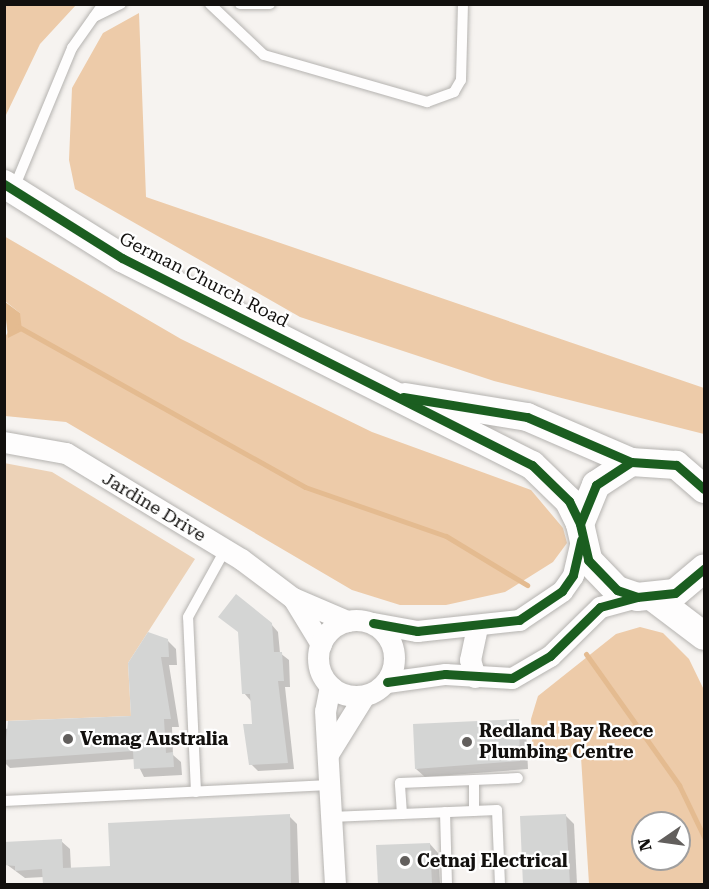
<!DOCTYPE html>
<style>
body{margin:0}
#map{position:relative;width:709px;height:889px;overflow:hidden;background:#f6f3f0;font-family:"Roboto Serif",serif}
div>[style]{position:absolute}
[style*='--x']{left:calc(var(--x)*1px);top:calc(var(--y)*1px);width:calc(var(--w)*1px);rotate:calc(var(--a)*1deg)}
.green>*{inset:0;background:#ecd2b7}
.forest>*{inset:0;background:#edcba9}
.water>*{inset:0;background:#e4bb90}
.shadow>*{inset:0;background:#0003}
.stream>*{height:5px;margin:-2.5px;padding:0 2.5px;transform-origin:2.5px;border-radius:2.5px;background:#e4bb90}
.building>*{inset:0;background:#d4d5d4}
.roads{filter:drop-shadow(0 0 2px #b5b3b0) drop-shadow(0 0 2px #b5b3b0)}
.lane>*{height:10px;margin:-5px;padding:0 5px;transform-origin:5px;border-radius:5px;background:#fefdfd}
.street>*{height:21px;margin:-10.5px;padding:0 10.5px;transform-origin:10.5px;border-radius:10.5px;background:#fefdfd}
.street>.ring{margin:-10.5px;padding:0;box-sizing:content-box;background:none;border:21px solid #fefdfd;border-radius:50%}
.secondary>*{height:28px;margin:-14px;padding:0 14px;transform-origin:14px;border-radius:14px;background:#fefdfd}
.cycleway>*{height:9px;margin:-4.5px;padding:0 4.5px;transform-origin:4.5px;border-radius:4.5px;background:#1b5e20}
.dots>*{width:16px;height:16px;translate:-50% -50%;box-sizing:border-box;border:3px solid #fff;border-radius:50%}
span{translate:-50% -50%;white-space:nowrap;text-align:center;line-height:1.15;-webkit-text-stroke:4.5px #fff;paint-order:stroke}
.street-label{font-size:18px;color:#12100e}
.poi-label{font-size:18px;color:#12100e;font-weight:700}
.left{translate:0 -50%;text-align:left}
.frame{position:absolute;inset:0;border:6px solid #12100e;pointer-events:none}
.north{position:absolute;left:631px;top:811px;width:60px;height:60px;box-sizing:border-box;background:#fff;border:2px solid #a09f9f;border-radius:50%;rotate:257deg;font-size:16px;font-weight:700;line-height:24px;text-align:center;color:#12100e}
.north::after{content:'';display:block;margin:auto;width:21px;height:27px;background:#625f5d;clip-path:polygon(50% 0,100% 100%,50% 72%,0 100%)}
</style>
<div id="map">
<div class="green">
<div style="clip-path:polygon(4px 463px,52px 472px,195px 559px,128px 663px,131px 716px,5px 721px)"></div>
</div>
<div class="forest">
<div style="clip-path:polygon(5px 4px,76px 5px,40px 44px,5px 117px)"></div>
<div style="clip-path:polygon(139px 13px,146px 197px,704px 388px,704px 434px,494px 381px,300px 317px,75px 189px,69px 160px,72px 88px,103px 33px)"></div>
<div style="clip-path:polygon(4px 236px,181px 339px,372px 432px,531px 490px,563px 528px,567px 543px,553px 562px,505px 592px,446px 605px,400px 605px,352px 590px,66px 422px,5px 416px,5px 337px,20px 313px,5px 301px)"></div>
<div style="clip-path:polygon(evenodd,640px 627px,663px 633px,689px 659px,704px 690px,704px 884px,589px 884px,581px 757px,533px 758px,531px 719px,538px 696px,616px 634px,640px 627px,643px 823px,679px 823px,679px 859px,643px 859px,643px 823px)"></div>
</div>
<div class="water">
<div style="clip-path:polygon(4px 301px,20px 313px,22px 331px,8px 338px)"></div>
</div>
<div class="shadow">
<div style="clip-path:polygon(271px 624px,278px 632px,280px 653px,289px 660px,290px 687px,285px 687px,294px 769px,258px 771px,251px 764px,253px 726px,251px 701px,244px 693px)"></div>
<div style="clip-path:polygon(167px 640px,176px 649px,177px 665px,169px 665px,179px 727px,172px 727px,173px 755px,181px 762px,182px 775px,144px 777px,135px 759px,10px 768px,4px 762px,4px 729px,133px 717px)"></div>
<div style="clip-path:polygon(518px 721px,526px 729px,528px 769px,425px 777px,416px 769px)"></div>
<div style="clip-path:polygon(289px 816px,297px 824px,299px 884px,44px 884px,44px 877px,25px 878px,6px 864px,61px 841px,70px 849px,71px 869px,111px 867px)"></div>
<div style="clip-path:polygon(566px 816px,574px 824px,577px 884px,525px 884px)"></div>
<div style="clip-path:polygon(430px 844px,438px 853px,440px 884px,380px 884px)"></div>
</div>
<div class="stream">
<div style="--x:17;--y:326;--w:330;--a:29.2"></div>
<div style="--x:305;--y:487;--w:149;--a:19.2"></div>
<div style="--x:446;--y:536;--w:95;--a:31.2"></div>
<div style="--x:586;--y:654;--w:161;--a:54.6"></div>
<div style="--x:679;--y:785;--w:58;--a:64.3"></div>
</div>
<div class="building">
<div style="clip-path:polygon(236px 594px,272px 623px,274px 652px,282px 652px,284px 681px,278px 681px,288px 763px,249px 765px,243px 724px,252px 724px,250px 694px,242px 694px,238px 632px,218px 617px)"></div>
<div style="clip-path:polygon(148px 632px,168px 639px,169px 657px,161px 657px,171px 719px,164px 719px,166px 753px,173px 752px,174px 767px,134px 769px,133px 751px,4px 760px,8px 721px,131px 716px,128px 663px)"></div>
<div style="clip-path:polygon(519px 719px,520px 761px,415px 769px,413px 724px)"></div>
<div style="clip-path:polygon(290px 814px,291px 885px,43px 885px,42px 869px,15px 871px,15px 866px,4px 865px,4px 842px,62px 839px,63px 868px,110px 866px,108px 823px)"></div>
<div style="clip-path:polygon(566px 814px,570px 885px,523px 885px,520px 816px)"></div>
<div style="clip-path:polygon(430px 843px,432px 883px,378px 885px,376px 845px)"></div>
</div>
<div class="roads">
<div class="lane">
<div style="--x:210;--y:4;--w:74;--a:43.4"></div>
<div style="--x:264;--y:55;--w:170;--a:16.1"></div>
<div style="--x:427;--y:102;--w:29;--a:-20"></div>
<div style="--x:454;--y:92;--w:14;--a:-60"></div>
<div style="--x:461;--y:80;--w:76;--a:-88.5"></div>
<div style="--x:240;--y:4;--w:30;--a:0"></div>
<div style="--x:94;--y:17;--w:30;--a:-26"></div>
<div style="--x:14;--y:188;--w:152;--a:-67.5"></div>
<div style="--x:72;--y:48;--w:54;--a:-54.8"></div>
<div style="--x:474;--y:780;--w:31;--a:90"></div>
<div style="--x:196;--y:792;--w:175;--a:-92.6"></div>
<div style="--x:188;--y:617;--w:77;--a:-61.1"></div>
<div style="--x:4;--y:801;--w:326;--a:-2.8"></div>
<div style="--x:445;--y:812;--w:72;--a:88.4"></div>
<div style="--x:402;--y:814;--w:31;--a:-94"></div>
<div style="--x:400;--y:783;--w:118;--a:-2.4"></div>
<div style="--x:331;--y:817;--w:166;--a:-2.4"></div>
<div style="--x:497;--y:810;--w:74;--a:87.7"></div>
</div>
<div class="street">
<div style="--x:4;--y:442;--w:63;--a:10.1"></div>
<div style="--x:66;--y:453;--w:205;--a:31.2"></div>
<div style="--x:241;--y:559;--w:65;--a:36.9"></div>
<div style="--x:293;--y:598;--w:59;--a:23.1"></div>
<div style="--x:293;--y:598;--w:54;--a:58.7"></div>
<div class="ring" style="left:318px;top:620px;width:55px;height:55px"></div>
<div style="--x:373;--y:623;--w:45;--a:10.3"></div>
<div style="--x:417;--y:631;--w:103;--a:-6.2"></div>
<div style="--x:519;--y:620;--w:52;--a:-34"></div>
<div style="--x:562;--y:591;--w:19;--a:-55"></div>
<div style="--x:573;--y:575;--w:36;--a:-77"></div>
<div style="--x:475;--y:677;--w:18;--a:-106"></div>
<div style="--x:470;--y:660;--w:34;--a:-78"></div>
<div style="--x:387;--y:682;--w:59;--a:-7.9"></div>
<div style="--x:445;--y:674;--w:67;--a:3.4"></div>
<div style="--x:512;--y:678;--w:44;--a:-30.1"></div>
<div style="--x:550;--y:656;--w:70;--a:-44.4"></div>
<div style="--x:600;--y:607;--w:38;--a:-15"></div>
<div style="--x:330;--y:686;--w:25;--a:101"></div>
<div style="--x:325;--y:711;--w:173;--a:86.7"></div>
<div style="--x:328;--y:754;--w:68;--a:-58.2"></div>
</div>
<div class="secondary">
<div style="--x:4;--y:184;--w:139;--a:32.1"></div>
<div style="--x:122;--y:258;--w:459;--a:26.8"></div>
<div style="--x:532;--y:465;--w:52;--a:44.2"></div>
<div style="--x:569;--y:501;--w:25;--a:64"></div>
<div style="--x:405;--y:397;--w:124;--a:9.3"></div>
<div style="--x:527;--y:417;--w:113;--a:23.4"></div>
<div style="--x:704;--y:489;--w:37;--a:-139"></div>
<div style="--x:676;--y:465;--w:45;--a:-176.2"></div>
<div style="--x:631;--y:462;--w:42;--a:146.7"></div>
<div style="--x:596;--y:485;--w:42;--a:112.3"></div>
<div style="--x:580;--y:524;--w:37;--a:77"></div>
<div style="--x:588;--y:560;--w:42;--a:46"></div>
<div style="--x:617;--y:590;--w:21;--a:19"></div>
<div style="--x:637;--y:597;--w:38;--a:-6"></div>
<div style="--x:675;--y:593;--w:38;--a:-40"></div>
<div style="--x:654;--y:598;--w:63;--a:37.2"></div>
</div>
</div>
<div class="cycleway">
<div style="--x:4;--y:184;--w:139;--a:32.1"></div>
<div style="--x:122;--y:258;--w:459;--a:26.8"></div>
<div style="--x:532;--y:465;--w:52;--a:44.2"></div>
<div style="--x:569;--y:501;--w:25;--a:64"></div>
<div style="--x:403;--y:397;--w:126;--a:9.2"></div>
<div style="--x:527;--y:417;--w:113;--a:23.4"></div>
<div style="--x:704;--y:489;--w:37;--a:-139"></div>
<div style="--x:676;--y:465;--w:45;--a:-176.2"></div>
<div style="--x:631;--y:462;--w:42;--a:146.7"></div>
<div style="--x:596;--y:485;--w:42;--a:112.3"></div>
<div style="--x:580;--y:524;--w:37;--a:77"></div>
<div style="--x:588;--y:560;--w:42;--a:46"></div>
<div style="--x:617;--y:590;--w:21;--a:19"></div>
<div style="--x:637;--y:597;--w:38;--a:-6"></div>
<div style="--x:675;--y:593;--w:38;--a:-40"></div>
<div style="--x:373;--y:623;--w:45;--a:10.3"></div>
<div style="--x:417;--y:631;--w:103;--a:-6.2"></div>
<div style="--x:519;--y:620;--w:52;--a:-34"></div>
<div style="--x:562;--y:591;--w:19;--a:-55"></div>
<div style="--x:573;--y:575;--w:36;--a:-77"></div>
<div style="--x:387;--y:682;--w:59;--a:-7.9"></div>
<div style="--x:445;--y:674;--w:67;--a:3.4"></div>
<div style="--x:512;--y:678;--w:44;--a:-30.1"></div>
<div style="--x:550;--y:656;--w:70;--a:-44.4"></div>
<div style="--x:600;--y:607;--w:38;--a:-15"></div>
</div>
<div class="dots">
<div style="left:68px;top:739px;background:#625f5d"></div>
<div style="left:467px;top:742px;background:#625f5d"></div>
<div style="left:405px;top:861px;background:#625f5d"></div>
</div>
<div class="street-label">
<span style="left:204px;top:280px;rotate:27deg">German Church Road</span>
<span style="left:154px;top:507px;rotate:31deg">Jardine Drive</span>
</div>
<div class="poi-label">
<span class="left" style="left:479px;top:742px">Redland Bay Reece<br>Plumbing Centre</span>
<span class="left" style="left:80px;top:739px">Vemag Australia</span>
<span class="left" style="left:417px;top:861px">Cetnaj Electrical</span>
</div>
<div class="frame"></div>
<div class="north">N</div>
</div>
